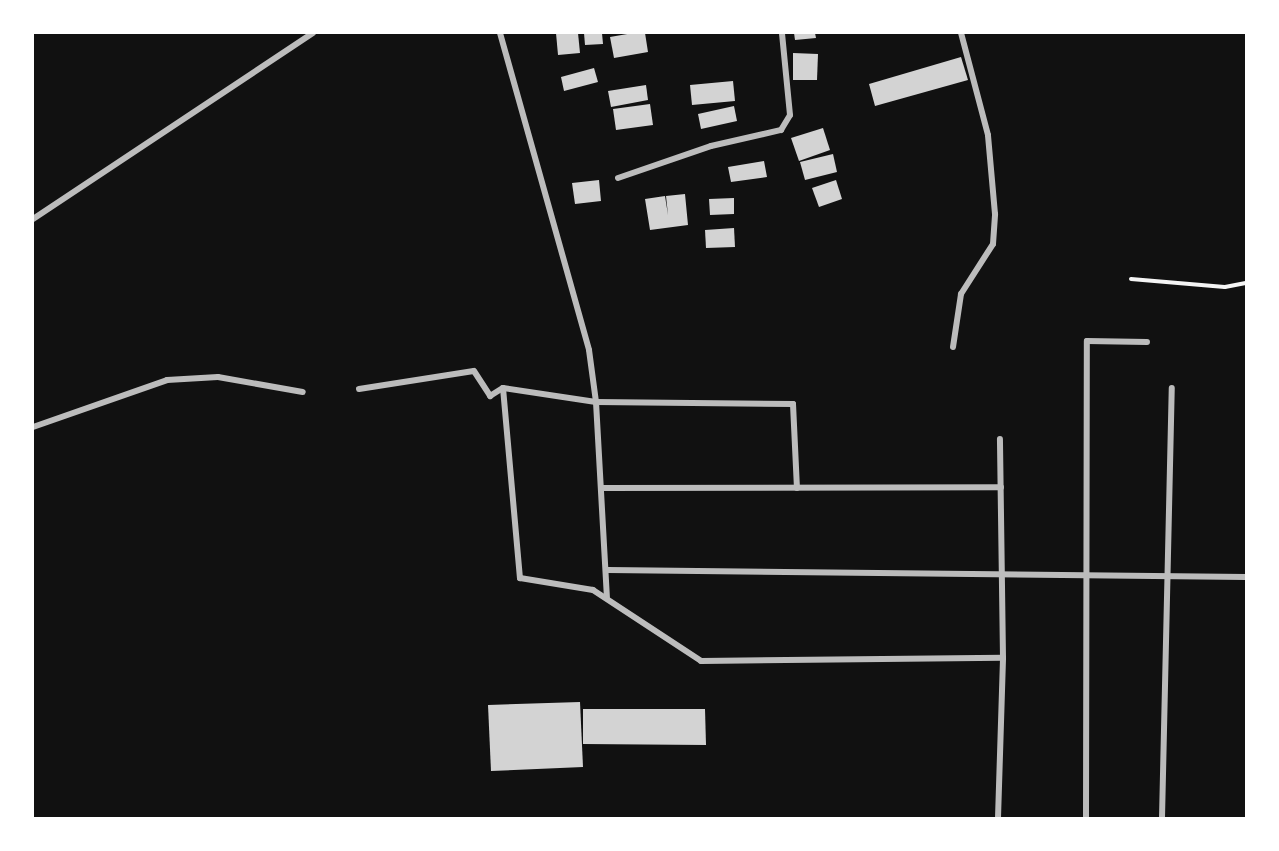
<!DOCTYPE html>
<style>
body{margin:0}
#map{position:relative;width:1279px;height:851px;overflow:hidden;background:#111;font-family:Roboto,sans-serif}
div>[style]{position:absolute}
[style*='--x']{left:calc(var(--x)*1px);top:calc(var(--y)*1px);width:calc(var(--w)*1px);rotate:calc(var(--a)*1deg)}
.building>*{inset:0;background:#d3d3d3}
.path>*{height:4px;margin:-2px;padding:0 2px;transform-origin:2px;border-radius:2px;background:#f5f5f5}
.minor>*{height:6px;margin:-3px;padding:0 3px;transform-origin:3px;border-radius:3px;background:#bcbcbc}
span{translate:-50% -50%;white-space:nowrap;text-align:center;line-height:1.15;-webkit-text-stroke:6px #fff;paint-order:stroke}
.frame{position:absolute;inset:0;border:34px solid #fff;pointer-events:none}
</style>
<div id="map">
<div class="building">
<div style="clip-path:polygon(556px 33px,578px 33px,580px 53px,558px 55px)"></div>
<div style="clip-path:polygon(584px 33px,602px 33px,603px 44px,585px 45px)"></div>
<div style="clip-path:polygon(633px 33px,645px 33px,648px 52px,614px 58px,610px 37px)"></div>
<div style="clip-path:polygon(794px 33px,815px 33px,816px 38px,795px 40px)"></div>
<div style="clip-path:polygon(793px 53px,818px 54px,817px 80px,793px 80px)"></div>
<div style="clip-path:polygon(961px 57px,968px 80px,875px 106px,869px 84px)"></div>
<div style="clip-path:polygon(594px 68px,598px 82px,564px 91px,561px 77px)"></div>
<div style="clip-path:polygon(733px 81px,735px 101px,692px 105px,690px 85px)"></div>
<div style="clip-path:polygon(646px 85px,648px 100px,611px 107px,608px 91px)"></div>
<div style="clip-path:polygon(650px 104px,653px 125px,616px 130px,613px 109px)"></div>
<div style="clip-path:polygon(734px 106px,737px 121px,701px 129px,698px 114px)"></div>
<div style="clip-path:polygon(823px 128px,830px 150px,799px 161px,791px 138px)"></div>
<div style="clip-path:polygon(833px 154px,837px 172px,805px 180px,800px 162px)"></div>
<div style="clip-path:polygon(764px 161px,767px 177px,731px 182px,728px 167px)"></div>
<div style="clip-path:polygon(599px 180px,601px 201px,575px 204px,572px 183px)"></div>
<div style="clip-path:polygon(836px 180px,842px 199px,819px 207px,812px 188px)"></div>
<div style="clip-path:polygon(685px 194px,688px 225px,650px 230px,645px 199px,665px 196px,668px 215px,666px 196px)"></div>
<div style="clip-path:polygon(734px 198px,734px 214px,710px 215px,709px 199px)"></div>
<div style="clip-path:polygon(734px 228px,735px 247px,706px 248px,705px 230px)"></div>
<div style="clip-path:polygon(580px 702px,583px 767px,491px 771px,488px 705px)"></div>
<div style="clip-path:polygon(583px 709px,705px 709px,706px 745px,583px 744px)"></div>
</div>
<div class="path">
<div style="--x:1131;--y:279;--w:94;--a:4.9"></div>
<div style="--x:1225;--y:287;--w:21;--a:-11"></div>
</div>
<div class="minor">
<div style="--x:500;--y:33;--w:329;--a:74.3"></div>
<div style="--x:589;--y:350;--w:52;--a:82.3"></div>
<div style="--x:596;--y:402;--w:195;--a:86.8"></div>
<div style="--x:618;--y:178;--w:98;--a:-19"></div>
<div style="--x:711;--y:146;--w:72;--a:-12.9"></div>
<div style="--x:781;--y:130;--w:17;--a:-59"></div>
<div style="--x:790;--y:115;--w:82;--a:-95.6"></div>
<div style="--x:33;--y:219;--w:336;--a:-33.6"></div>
<div style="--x:953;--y:347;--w:54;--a:-81.4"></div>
<div style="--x:961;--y:294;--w:59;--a:-57.4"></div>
<div style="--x:993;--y:244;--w:30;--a:-86"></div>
<div style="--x:995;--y:214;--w:79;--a:-95.1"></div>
<div style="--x:988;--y:135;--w:106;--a:-104.8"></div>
<div style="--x:503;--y:388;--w:191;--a:84.9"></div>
<div style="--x:520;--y:578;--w:74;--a:9.3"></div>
<div style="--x:593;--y:590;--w:129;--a:33.3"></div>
<div style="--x:701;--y:661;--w:302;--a:-0.6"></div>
<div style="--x:359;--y:389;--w:116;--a:-8.9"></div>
<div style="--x:474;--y:371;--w:30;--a:57"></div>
<div style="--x:490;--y:396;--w:15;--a:-32"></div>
<div style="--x:503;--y:388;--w:94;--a:8.6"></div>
<div style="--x:596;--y:402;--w:197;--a:0.6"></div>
<div style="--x:793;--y:404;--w:84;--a:87.3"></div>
<div style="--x:33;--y:427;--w:142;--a:-19.3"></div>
<div style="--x:167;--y:380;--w:51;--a:-3.4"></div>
<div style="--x:218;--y:377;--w:86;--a:10"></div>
<div style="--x:602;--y:488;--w:399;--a:-0.1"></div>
<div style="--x:608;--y:570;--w:638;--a:0.63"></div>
<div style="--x:998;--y:818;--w:160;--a:-88.2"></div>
<div style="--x:1003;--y:658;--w:219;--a:-90.8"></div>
<div style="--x:1086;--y:818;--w:477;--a:-89.9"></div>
<div style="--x:1087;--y:341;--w:60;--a:1"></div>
<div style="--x:1162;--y:818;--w:430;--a:-88.7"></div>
</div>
<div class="frame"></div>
</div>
